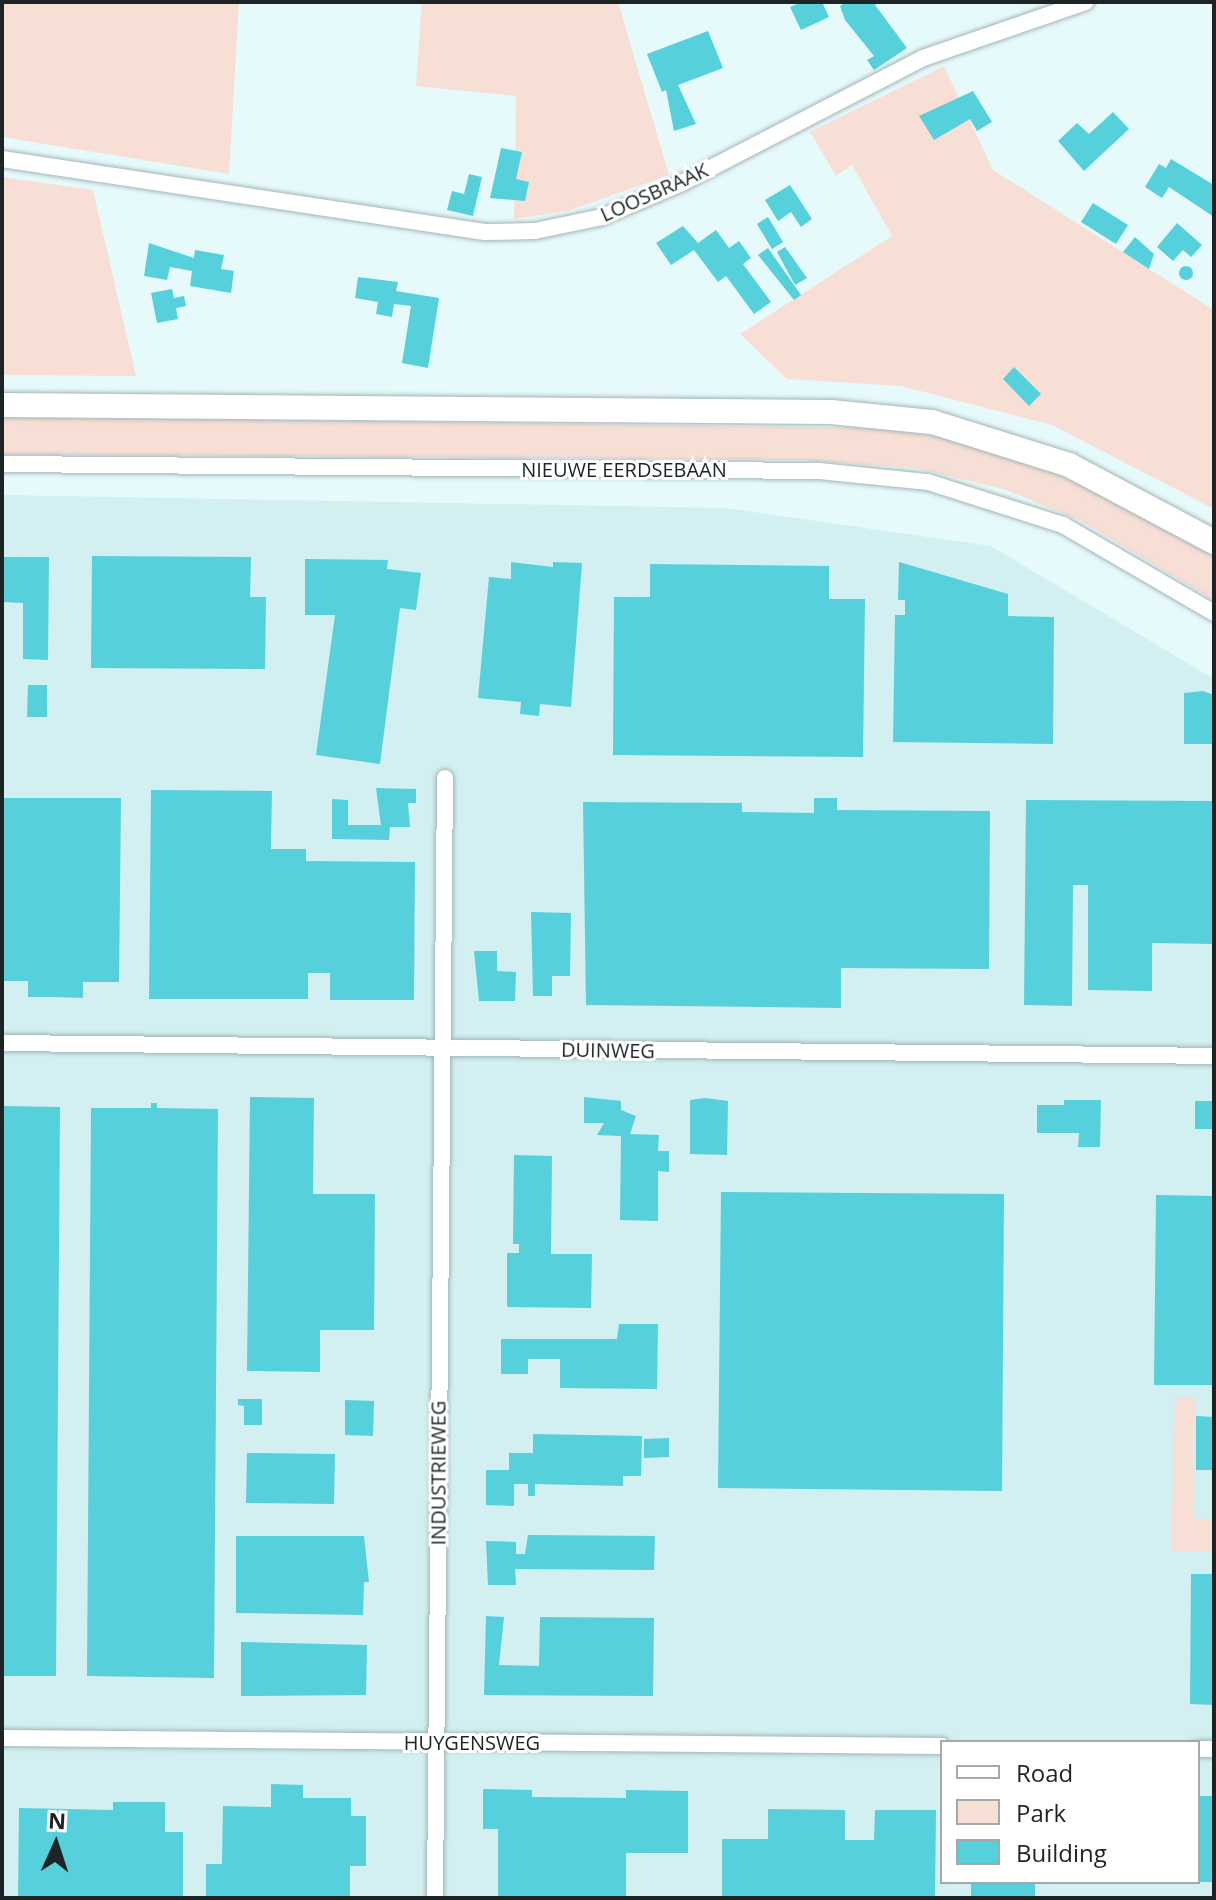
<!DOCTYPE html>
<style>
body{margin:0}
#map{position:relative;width:1216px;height:1900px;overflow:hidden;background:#e7fafb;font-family:"Open Sans",sans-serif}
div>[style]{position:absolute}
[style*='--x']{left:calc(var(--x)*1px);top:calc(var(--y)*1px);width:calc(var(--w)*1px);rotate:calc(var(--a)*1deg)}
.built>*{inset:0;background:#d2eff1}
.green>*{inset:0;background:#f7dfd6}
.building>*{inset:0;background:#56d0db}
.round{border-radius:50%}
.roads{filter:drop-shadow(0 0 2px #a3b5b7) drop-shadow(0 0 2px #a3b5b7)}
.minor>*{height:16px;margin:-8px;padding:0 8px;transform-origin:8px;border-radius:8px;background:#fff}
.secondary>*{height:24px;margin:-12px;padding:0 12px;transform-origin:12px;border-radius:12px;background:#fff}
span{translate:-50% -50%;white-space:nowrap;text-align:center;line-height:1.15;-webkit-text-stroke:6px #fff;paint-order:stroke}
.street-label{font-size:20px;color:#1d2425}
.frame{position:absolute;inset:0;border:4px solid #1d2425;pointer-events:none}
.legend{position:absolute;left:940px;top:1740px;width:260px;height:144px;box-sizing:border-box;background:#fff;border:2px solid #a5a7a8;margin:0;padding:10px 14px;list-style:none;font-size:24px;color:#1d2425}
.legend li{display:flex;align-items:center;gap:16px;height:40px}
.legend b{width:40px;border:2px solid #a5a7a8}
.north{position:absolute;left:16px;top:1804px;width:80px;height:80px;-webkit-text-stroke:6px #fff;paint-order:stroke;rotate:3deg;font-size:22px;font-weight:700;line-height:32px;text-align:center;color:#1d2425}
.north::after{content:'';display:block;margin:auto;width:28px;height:36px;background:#1d2425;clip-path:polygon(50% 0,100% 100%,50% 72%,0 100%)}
</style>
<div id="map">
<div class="built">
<div style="clip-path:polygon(evenodd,2px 495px,725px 508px,991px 546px,1214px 679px,1214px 1898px,2px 1898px,2px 495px,942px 1742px,1198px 1742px,1198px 1882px,942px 1882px,942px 1742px)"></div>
</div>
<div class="green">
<div style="clip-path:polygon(2px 2px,239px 2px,229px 174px,2px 137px)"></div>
<div style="clip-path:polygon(422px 2px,618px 2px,669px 175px,568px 211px,514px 219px,516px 96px,416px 86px)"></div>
<div style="clip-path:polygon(944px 66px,993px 170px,1214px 310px,1214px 509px,1052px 425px,901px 386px,787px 379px,740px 334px,892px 236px,852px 165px,836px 176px,810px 132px)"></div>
<div style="clip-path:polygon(2px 177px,93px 190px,136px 376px,2px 375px)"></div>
<div style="clip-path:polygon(2px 416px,881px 428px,950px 439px,1075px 479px,1134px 510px,1214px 556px,1214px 600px,1079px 520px,1006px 490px,916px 468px,801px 460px,2px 454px)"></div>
<div style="clip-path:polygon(1175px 1397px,1195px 1397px,1193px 1518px,1214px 1520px,1214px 1552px,1171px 1551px)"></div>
</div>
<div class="building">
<div style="clip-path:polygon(802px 2px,822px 2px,829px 17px,801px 30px,790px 7px)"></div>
<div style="clip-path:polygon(846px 2px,880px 2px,875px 5px,907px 48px,874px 70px,867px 60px,874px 56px,845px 20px,840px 6px)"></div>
<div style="clip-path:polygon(708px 31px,723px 68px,678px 85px,696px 124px,674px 131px,666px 90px,662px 92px,647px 54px)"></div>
<div style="clip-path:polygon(973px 91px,992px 122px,977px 131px,970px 119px,934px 140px,919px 116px)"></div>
<div style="clip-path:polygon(1113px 112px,1129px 129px,1084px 171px,1058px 141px,1077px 123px,1089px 134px)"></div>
<div style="clip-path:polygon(501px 148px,522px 152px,516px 179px,529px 182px,525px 201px,490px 198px)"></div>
<div style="clip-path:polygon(1171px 159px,1214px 185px,1214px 217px,1169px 187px,1162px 198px,1145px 187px,1159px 164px,1166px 168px)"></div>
<div style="clip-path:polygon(469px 174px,482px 177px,473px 216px,447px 210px,452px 191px,464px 194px)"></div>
<div style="clip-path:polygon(790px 185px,812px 219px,801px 227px,791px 212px,778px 221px,765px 200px)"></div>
<div style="clip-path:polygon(1093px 203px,1128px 225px,1116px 244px,1081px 222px)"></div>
<div style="clip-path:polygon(768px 217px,783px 242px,772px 249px,757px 224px)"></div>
<div style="clip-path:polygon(1177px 223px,1202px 245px,1191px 257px,1183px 250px,1173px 261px,1157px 247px)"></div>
<div style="clip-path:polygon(683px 226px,698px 243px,716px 230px,729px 248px,739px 241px,751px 258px,743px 264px,771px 302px,754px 314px,726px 276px,718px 282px,694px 250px,671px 265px,656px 243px)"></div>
<div style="clip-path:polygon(1135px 237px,1154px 254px,1149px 269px,1123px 252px)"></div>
<div style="clip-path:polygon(149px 243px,194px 258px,195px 250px,224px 255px,221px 269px,234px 271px,231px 293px,190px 286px,192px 271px,170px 267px,167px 280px,144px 276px)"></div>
<div style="clip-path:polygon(785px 247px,807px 278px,795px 285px,777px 252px)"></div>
<div style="clip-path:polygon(768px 248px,801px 295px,794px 300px,758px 255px)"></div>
<div class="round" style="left:1179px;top:266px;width:14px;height:14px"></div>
<div style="clip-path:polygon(358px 277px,398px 282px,396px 291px,439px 298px,428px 368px,402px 363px,411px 306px,394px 304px,392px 317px,376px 314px,378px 302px,355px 298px)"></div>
<div style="clip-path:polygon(172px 289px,174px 298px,184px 296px,186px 306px,176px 308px,178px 319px,157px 323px,151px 293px)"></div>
<div style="clip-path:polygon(1014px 367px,1041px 394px,1029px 406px,1003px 379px)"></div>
<div style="clip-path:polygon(92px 556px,251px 557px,250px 597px,266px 597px,265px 669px,91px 668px)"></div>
<div style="clip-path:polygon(2px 557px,49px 557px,48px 660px,23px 659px,23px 603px,2px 602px)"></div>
<div style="clip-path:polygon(305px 559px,388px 560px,387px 569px,421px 573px,416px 610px,400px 608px,380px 764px,316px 755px,335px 615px,305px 615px)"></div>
<div style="clip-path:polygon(511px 562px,553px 567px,553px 562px,582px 563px,571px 707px,540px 704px,539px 716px,520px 714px,521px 702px,478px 698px,489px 577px,511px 579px)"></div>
<div style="clip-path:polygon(899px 562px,1008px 594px,1008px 616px,1054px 617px,1053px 744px,893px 742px,895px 615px,905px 615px,905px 600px,898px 600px)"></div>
<div style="clip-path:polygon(650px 564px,829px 566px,829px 599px,865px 599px,863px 757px,613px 755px,614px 597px,650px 597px)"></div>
<div style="clip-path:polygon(28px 685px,47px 685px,47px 717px,27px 717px)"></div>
<div style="clip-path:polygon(1203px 691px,1214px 695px,1214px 744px,1184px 744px,1184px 693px)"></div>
<div style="clip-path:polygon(376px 788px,416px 789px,416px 803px,408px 803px,410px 827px,390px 827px,389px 840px,332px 839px,332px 799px,348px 800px,348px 825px,381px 825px)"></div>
<div style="clip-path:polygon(151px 790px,272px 791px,271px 849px,306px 849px,306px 861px,415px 862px,414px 1000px,330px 1000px,330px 973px,308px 973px,308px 999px,149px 999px)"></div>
<div style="clip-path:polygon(2px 798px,121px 798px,119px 982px,83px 982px,83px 998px,53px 997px,28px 997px,28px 981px,2px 981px)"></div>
<div style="clip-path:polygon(814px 798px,837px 798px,837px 810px,990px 811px,989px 969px,841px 968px,841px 1008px,586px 1005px,583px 802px,742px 803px,742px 812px,814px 813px)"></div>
<div style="clip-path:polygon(1026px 800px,1214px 801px,1214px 944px,1152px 943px,1152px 991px,1088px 990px,1088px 885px,1073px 885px,1072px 1006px,1024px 1005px)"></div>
<div style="clip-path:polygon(531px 912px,571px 913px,570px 976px,552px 976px,552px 996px,533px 996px)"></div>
<div style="clip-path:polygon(474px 951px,497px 951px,497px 971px,516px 972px,515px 1001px,479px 1001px)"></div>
<div style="clip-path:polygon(250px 1097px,314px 1098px,313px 1194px,375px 1194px,374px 1330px,320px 1330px,320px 1372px,247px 1371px)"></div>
<div style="clip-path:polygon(584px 1097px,621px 1101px,621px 1110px,636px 1116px,630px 1134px,659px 1135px,658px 1151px,669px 1151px,669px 1172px,658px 1171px,658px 1221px,620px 1220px,621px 1136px,597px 1135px,604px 1123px,584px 1123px)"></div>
<div style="clip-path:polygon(705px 1098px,728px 1101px,727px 1155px,690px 1154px,690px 1100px)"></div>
<div style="clip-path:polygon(1064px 1100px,1101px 1100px,1100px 1147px,1078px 1147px,1079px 1133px,1037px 1133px,1037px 1105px,1064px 1105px)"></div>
<div style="clip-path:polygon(1195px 1101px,1214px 1101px,1214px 1129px,1195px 1129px)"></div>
<div style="clip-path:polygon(151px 1103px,157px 1103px,157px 1108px,218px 1109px,214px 1678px,87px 1676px,91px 1108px,151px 1108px)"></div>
<div style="clip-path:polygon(2px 1106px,60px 1107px,56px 1676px,2px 1676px)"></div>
<div style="clip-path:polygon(514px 1155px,552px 1156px,551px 1254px,592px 1254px,591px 1308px,507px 1307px,507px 1253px,519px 1253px,519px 1244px,513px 1244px)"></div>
<div style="clip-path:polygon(721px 1192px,1004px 1194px,1002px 1491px,718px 1488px)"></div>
<div style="clip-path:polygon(1156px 1195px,1214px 1196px,1214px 1385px,1154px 1385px)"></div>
<div style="clip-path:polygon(619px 1324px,658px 1324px,657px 1389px,560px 1388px,560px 1359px,528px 1359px,528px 1374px,501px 1374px,501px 1339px,617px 1339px)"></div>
<div style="clip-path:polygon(238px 1399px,262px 1399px,262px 1425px,244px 1425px,244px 1406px,238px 1405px)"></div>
<div style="clip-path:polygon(345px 1400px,374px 1401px,373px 1436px,345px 1435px)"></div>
<div style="clip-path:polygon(1196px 1416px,1214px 1417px,1214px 1470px,1196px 1470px)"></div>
<div style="clip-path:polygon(533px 1434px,642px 1436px,641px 1476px,623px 1476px,623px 1486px,535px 1484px,535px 1496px,528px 1496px,528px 1484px,514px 1484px,514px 1506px,486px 1505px,486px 1470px,509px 1470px,509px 1453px,533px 1453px)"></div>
<div style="clip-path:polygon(669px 1438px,669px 1457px,644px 1458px,644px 1439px)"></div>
<div style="clip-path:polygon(247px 1453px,335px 1454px,334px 1504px,246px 1503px)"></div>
<div style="clip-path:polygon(528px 1535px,655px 1536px,654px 1570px,515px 1569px,516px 1585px,488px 1585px,486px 1541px,516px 1542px,516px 1554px,525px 1554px)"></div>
<div style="clip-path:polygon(236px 1536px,364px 1536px,369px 1582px,364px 1582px,363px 1615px,236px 1613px)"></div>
<div style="clip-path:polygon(1191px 1574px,1214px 1574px,1214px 1705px,1190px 1704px)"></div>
<div style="clip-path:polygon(486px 1616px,504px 1617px,499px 1665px,539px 1666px,540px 1617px,654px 1618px,653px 1696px,484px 1695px)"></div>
<div style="clip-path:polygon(241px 1642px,367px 1645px,366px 1695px,241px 1696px)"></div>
<div style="clip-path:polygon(271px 1784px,303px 1785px,303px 1798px,351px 1798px,351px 1816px,366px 1816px,366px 1866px,350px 1866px,350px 1898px,206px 1898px,206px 1864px,222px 1864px,223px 1806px,271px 1807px)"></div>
<div style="clip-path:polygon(483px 1789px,532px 1790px,532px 1797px,626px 1798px,626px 1790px,688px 1791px,688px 1853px,626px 1853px,626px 1898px,498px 1898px,498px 1829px,483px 1829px)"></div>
<div style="clip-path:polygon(1198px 1796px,1214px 1796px,1214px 1882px,1198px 1882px)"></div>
<div style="clip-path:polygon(113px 1802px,165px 1802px,165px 1832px,183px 1832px,183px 1898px,18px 1898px,19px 1808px,113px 1810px)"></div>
<div style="clip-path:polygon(768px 1809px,845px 1810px,845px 1840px,874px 1840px,875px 1810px,936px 1810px,935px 1898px,722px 1898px,722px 1839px,768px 1839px)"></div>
<div style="clip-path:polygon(971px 1882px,1035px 1882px,1035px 1898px,971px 1898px)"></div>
</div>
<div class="roads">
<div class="minor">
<div style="--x:2;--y:159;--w:488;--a:8.6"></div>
<div style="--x:485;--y:232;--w:50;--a:-1.1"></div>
<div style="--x:535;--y:231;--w:68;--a:-11.8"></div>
<div style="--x:602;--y:217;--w:87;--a:-23"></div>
<div style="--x:682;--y:183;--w:271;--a:-27.4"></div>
<div style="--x:923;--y:58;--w:172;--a:-19"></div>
<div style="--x:2;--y:464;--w:817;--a:0.49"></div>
<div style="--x:819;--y:471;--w:110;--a:5.8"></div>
<div style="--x:928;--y:482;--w:142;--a:17.7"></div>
<div style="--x:1063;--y:525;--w:175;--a:30.2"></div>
<div style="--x:2;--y:1043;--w:1212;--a:0.61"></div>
<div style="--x:2;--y:1738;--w:940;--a:0.49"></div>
<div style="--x:1198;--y:1749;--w:16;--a:0"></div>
<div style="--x:435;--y:1898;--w:1120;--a:-89.49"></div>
</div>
<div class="secondary">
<div style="--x:2;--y:405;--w:829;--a:0.48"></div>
<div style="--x:831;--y:412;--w:101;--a:5.7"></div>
<div style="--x:932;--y:422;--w:144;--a:17.4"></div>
<div style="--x:1069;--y:465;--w:164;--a:28"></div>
</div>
</div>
<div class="street-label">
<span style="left:654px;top:192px;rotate:-24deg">LOOSBRAAK</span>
<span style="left:624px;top:469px">NIEUWE EERDSEBAAN</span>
<span style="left:608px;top:1050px;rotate:1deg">DUINWEG</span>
<span style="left:438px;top:1473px;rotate:-90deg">INDUSTRIEWEG</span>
<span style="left:472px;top:1742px">HUYGENSWEG</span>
</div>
<div class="frame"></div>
<ul class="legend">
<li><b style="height:10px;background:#fff"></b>Road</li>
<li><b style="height:22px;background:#f7dfd6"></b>Park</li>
<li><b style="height:22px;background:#56d0db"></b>Building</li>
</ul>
<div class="north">N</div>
</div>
